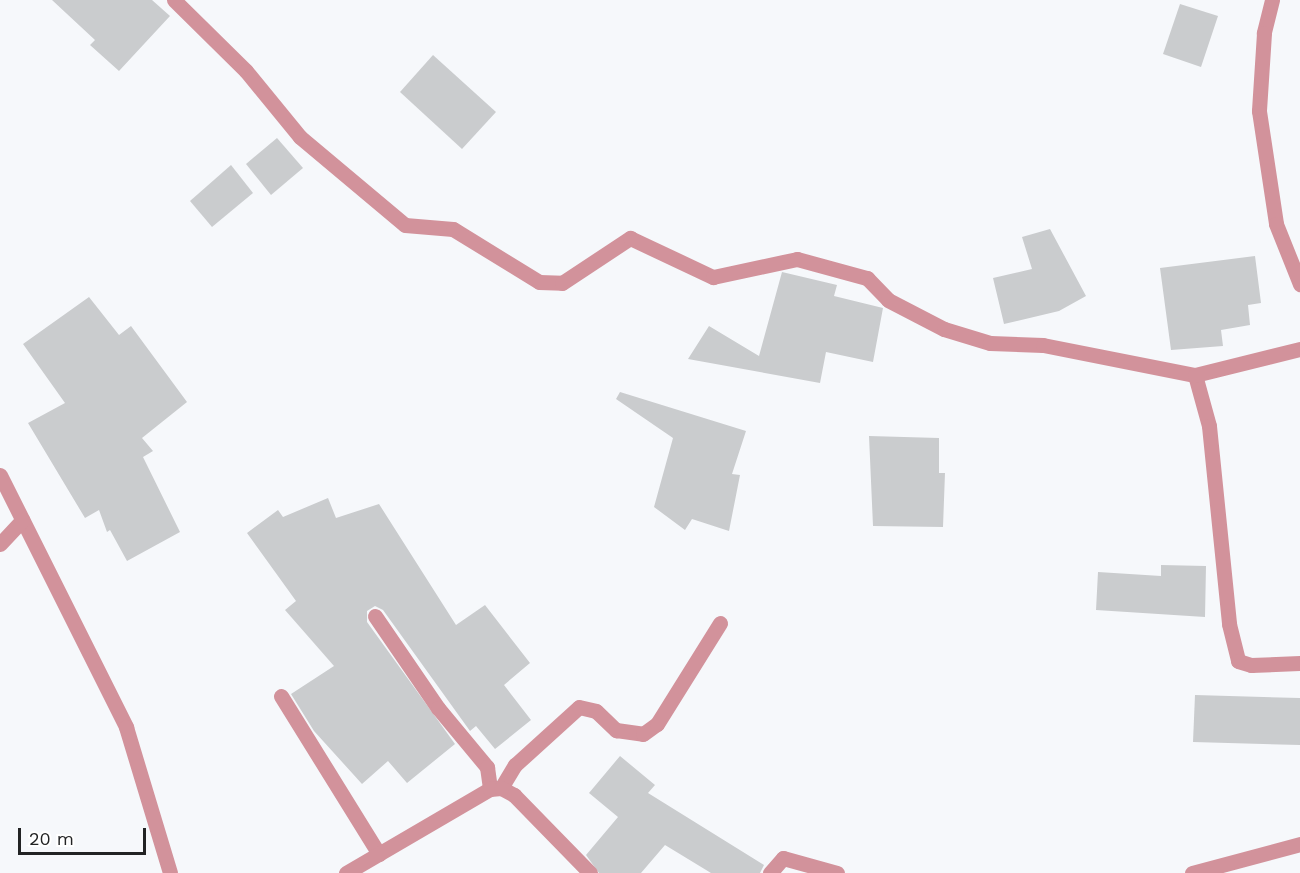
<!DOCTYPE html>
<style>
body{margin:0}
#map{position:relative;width:1300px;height:873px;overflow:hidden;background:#f6f8fb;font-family:"Work Sans",sans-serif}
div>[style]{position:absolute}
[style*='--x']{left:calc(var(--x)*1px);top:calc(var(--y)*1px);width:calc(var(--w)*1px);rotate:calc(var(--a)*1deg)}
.building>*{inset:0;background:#caccce}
.lane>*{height:15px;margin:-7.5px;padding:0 7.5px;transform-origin:7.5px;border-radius:7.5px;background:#d2929b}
.street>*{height:15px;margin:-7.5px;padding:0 7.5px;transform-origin:7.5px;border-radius:7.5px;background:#d2929b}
span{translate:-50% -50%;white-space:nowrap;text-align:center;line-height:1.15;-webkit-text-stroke:4.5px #fff;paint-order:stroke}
.scale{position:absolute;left:18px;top:828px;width:128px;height:27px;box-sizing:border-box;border:3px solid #222324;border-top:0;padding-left:8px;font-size:18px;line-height:21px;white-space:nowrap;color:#222324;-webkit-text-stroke:4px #fff;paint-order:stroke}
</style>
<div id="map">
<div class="building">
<div style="clip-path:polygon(52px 0,152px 0,170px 16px,119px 71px,90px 45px,95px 40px)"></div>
<div style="clip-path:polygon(1180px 4px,1218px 16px,1201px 67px,1163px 54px)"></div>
<div style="clip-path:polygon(433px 55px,496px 112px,462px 149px,400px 92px)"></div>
<div style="clip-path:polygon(277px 138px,303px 168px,271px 195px,246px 164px)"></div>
<div style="clip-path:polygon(231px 165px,253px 193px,212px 227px,190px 201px)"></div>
<div style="clip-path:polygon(1050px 229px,1086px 296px,1059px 311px,1004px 324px,993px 278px,1032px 269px,1022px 237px)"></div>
<div style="clip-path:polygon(1255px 256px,1261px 303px,1248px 305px,1250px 325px,1221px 330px,1223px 346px,1171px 350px,1160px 268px)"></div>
<div style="clip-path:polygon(782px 272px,837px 285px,834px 296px,883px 308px,873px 362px,826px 352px,820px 383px,688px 359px,709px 326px,759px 356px)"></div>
<div style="clip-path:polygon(89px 297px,119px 335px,131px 326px,187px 402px,142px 438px,153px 451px,143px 457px,180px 532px,127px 561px,110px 530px,107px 532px,99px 510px,85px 518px,28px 423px,65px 403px,23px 344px)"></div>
<div style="clip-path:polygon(620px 392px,746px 431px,732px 474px,740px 475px,729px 531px,692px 519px,685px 530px,654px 507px,673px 438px,616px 399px)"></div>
<div style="clip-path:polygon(869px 436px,939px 438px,939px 473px,945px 473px,943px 527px,873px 526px)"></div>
<div style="clip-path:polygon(328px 498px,336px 518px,379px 504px,456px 625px,485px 605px,530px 663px,504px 685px,531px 720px,495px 749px,476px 726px,470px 731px,383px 610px,375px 606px,367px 611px,367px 622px,455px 744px,407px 783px,388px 761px,362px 784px,314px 731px,291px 694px,334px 666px,285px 610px,296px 601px,247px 533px,278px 510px,283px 517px)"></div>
<div style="clip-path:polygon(1161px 565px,1206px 566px,1205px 617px,1096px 610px,1098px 572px,1161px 576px)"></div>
<div style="clip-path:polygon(1195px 695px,1300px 698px,1300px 745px,1193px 742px)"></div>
<div style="clip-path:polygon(620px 756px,655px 785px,648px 793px,764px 865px,760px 873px,711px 873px,665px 845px,641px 873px,599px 873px,586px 855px,618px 817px,589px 793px)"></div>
</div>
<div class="lane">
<div style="--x:1195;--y:375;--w:53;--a:74.6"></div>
<div style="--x:1209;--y:426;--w:199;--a:84.2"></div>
<div style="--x:1229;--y:624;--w:38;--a:76"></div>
<div style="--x:1238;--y:661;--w:14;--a:17"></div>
<div style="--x:1251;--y:665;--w:49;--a:-2.3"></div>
</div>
<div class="street">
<div style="--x:174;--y:0;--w:101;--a:44.6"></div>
<div style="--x:246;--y:71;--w:85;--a:50.7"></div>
<div style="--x:300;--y:137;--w:137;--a:40"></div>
<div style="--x:405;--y:225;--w:48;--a:4.8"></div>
<div style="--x:453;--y:229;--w:101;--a:31.6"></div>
<div style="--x:539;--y:282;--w:23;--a:2"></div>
<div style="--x:562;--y:283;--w:82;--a:-33.5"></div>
<div style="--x:630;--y:238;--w:92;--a:25.2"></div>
<div style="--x:713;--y:277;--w:86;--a:-12.1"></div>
<div style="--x:797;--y:259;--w:73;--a:15.2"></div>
<div style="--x:867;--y:278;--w:30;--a:46"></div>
<div style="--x:888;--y:300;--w:63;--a:27.4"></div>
<div style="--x:944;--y:329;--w:48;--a:16.9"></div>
<div style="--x:990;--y:343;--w:53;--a:2.2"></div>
<div style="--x:1043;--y:345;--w:155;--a:11.2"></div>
<div style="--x:1195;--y:375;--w:108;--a:-13.9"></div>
<div style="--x:1272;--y:0;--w:34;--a:104"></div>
<div style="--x:1264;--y:33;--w:78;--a:93.7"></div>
<div style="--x:1259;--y:111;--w:114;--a:81.4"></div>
<div style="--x:1276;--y:224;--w:65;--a:68.2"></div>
<div style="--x:0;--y:475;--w:282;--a:63.4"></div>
<div style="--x:126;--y:727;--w:152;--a:73.2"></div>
<div style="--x:0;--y:544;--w:33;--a:-47"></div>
<div style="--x:375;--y:616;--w:112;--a:55.6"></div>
<div style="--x:438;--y:708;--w:77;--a:50.3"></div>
<div style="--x:487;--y:767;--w:22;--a:82"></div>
<div style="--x:281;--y:696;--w:186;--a:58.2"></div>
<div style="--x:501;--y:788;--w:27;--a:-59"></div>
<div style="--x:515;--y:765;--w:86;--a:-42.2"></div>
<div style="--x:579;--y:707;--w:17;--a:13"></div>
<div style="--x:596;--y:711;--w:28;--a:44"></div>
<div style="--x:616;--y:730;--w:27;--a:8"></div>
<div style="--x:643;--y:734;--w:17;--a:-36"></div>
<div style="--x:657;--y:724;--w:119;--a:-58"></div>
<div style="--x:346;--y:873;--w:167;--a:-30.3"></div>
<div style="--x:490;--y:789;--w:11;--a:-5"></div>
<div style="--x:501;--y:788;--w:15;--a:28"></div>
<div style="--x:514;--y:795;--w:109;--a:45.7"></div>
<div style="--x:770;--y:873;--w:20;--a:-49"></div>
<div style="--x:783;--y:858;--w:56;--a:15.5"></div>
<div style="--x:1192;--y:873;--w:112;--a:-15"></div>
</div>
<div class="scale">20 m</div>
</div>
